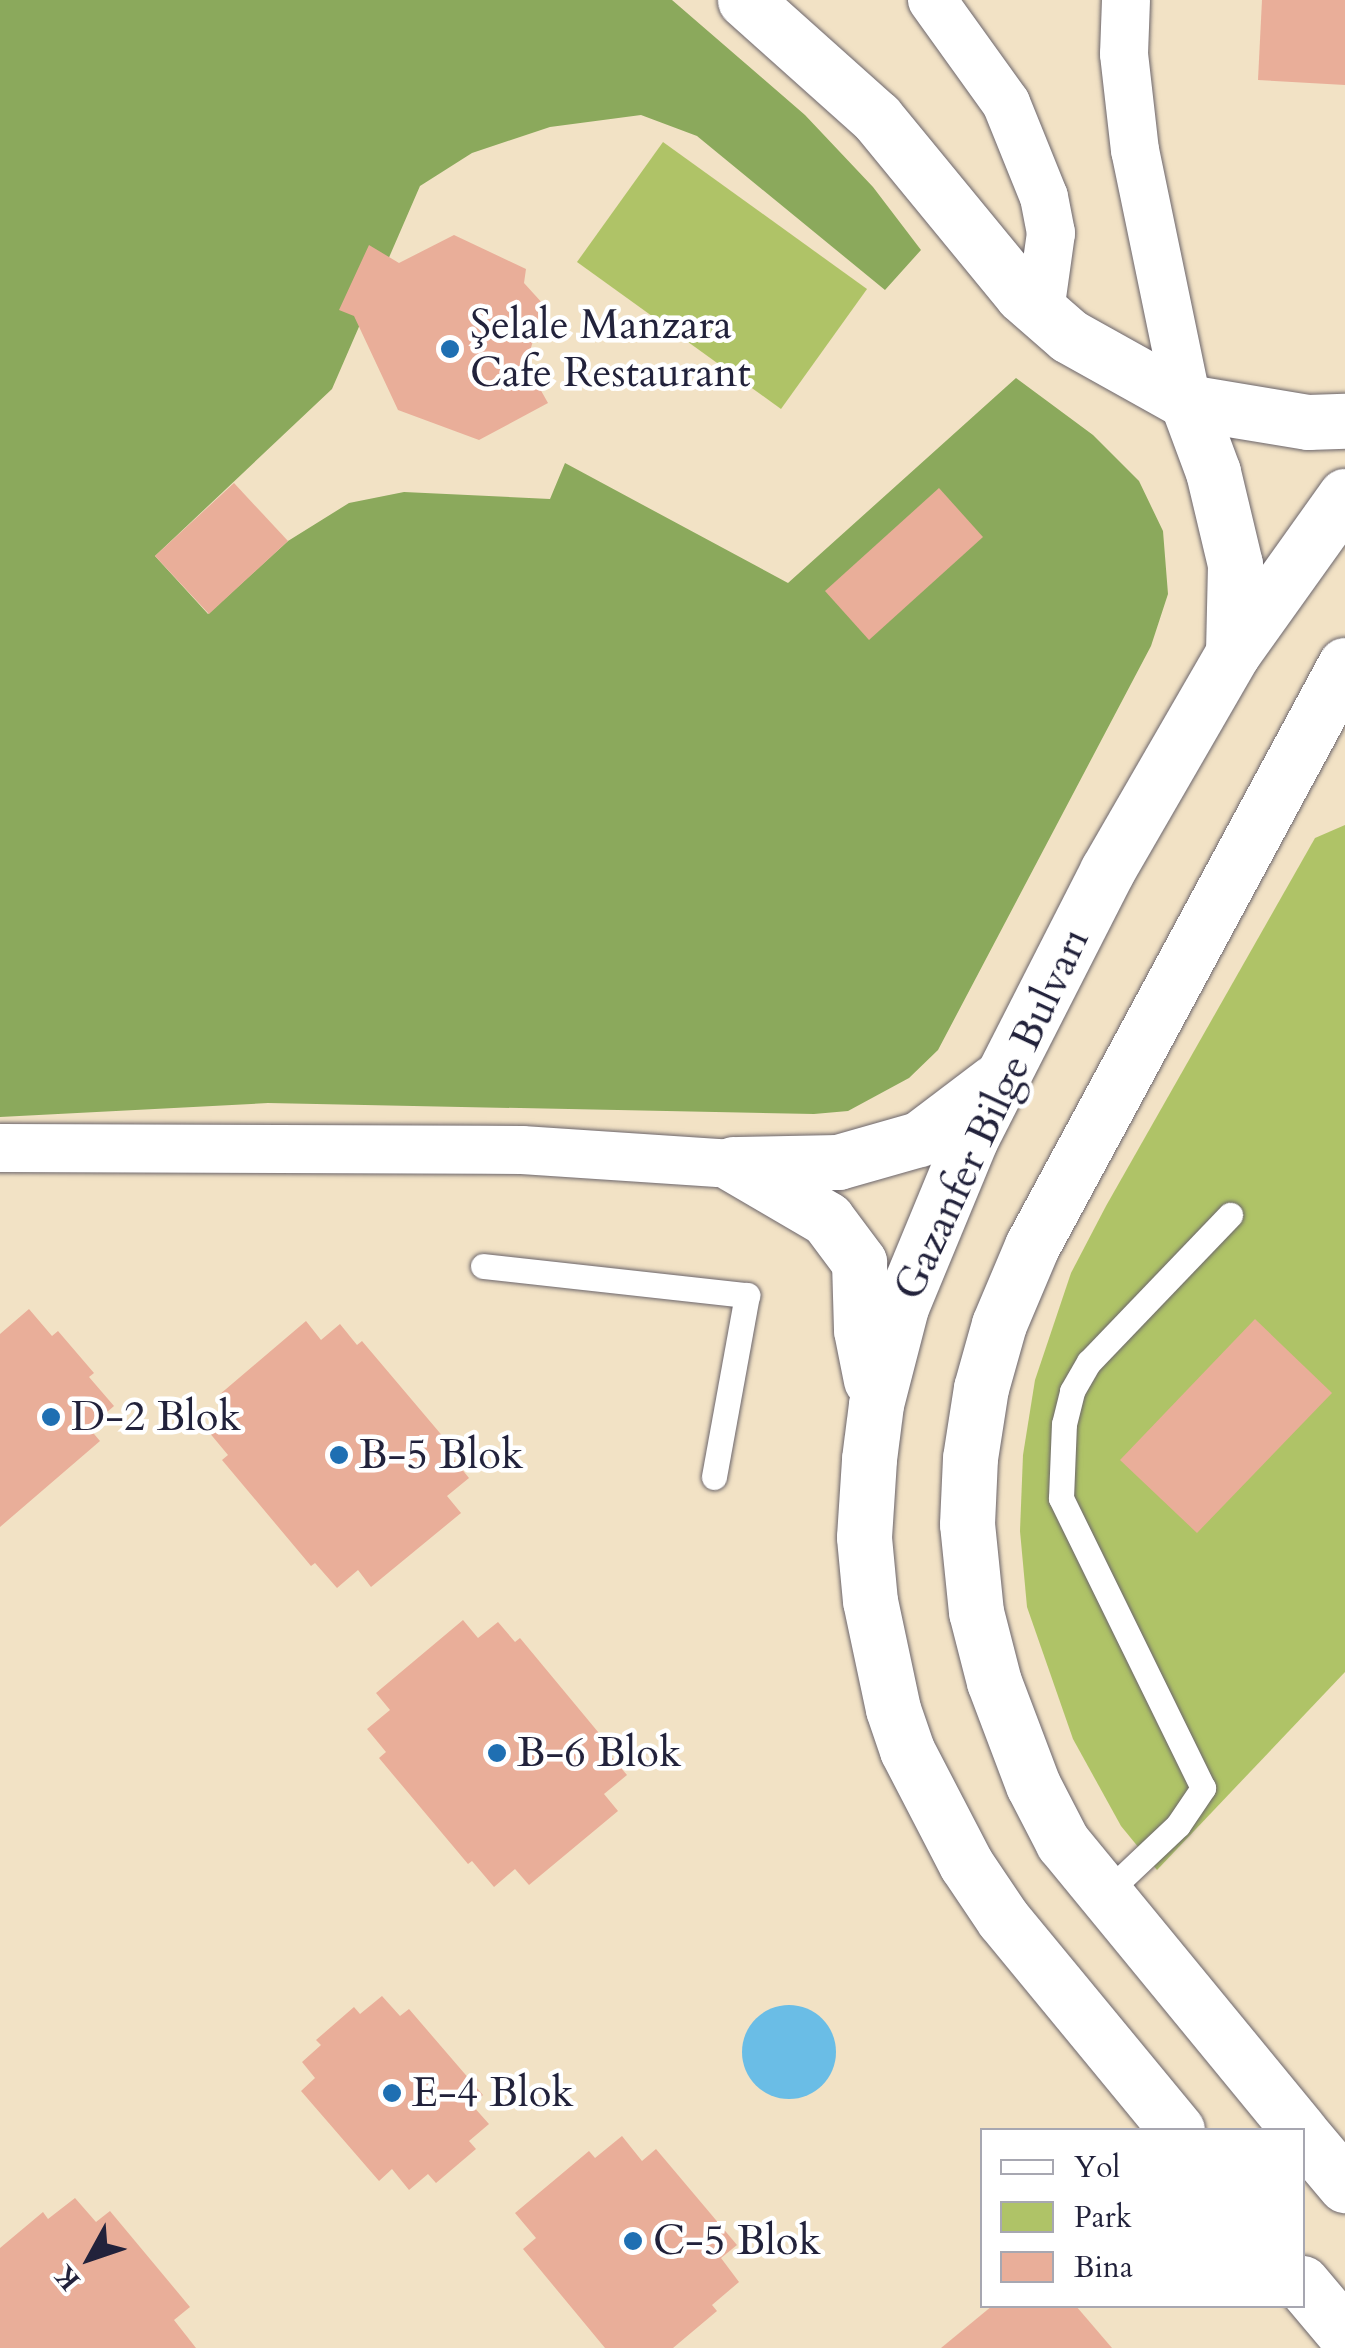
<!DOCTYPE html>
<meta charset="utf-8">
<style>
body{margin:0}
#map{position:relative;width:1345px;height:2348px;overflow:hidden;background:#f2e2c5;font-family:Cardo,serif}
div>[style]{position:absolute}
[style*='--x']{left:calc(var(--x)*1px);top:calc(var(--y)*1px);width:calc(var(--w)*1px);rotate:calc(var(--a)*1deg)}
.green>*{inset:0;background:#afc367}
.forest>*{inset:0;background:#8ba95c}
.water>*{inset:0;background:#6abde6}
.round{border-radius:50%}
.building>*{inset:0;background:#e9ae99}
.roads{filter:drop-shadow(0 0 2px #6b656b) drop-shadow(0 0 2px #6b656b)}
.service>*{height:25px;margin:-12.5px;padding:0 12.5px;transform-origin:12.5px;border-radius:12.5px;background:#fff}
.minor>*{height:48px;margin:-24px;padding:0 24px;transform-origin:24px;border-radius:24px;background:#fff}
.tertiary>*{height:55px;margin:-27.5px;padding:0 27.5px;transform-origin:27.5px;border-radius:27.5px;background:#fff}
.primary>*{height:55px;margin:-27.5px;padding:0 27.5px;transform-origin:27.5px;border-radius:27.5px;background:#fff}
.dots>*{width:28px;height:28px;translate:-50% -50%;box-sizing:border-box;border:5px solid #fff;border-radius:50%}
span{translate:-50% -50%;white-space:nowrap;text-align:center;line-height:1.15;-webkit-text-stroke:9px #fff;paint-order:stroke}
.poi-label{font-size:42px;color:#22223b}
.left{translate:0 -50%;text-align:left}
.street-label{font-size:42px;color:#22223b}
.legend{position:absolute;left:980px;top:2128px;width:325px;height:180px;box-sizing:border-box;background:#fff;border:2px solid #a7a7b1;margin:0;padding:12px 18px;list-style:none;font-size:30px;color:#22223b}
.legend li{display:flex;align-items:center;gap:20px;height:50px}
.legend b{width:50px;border:2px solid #a7a7b1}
.north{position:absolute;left:40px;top:2208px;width:100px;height:100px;-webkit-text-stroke:8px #fff;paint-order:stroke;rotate:230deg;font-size:28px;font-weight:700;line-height:40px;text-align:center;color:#22223b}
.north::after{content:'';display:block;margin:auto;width:35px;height:45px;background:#22223b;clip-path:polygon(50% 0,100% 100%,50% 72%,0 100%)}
</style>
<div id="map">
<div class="green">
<div style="clip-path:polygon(663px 142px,867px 289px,781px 409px,577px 262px)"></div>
<div style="clip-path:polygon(1345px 825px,1345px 1672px,1157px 1870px,1121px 1826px,1073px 1739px,1027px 1607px,1020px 1531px,1023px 1455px,1035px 1380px,1071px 1273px,1106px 1206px,1315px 838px)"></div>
</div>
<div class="forest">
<div style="clip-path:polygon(0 0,672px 0,805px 115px,873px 187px,921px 250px,885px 290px,697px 136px,641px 115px,550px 127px,472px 153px,420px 186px,332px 389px,155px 556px,208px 614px,288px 541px,349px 503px,404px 492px,550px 499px,565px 463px,788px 583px,1016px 378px,1093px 435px,1139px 481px,1163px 531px,1168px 594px,1151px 646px,938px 1050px,909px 1078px,848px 1111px,814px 1114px,268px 1103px,0 1117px)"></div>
</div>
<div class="water">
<div class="round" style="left:742px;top:2005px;width:94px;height:94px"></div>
</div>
<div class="building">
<div style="clip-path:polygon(1262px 0,1345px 0,1345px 85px,1258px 80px)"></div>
<div style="clip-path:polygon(454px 235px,526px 269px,524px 283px,544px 305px,526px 364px,548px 403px,479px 440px,398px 410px,354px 316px,339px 310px,369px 245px,399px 263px)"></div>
<div style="clip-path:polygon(234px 483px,288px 541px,209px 614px,155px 556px)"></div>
<div style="clip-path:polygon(939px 488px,983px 537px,869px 640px,825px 591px)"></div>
<div style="clip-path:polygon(29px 1309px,52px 1336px,58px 1331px,94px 1373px,89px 1377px,114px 1406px,89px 1428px,100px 1441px,0 1527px,0 1334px)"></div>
<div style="clip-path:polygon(1255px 1319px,1332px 1393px,1197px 1533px,1120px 1460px)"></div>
<div style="clip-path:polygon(306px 1321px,321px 1340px,340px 1324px,357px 1345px,362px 1341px,456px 1452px,451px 1456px,469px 1478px,447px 1496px,461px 1513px,371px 1587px,358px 1570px,337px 1588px,315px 1563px,311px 1566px,222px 1460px,228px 1455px,208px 1431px,233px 1411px,219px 1395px)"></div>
<div style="clip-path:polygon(463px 1620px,478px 1638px,498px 1622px,515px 1642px,520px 1638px,613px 1750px,609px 1754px,627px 1775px,604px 1794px,618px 1811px,529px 1885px,515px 1869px,494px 1887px,472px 1861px,468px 1864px,379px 1758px,386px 1752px,367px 1729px,390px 1710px,376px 1693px)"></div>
<div style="clip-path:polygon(382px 1996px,400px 2016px,409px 2009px,483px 2095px,472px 2105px,489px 2124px,469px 2141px,476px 2149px,436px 2183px,428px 2174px,409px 2190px,392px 2169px,379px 2181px,301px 2091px,315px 2078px,302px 2062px,321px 2045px,316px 2040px,354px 2007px,360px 2014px)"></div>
<div style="clip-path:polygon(622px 2136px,642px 2161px,656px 2149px,737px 2245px,721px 2258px,739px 2282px,712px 2305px,717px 2311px,673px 2348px,605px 2348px,523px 2249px,536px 2238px,515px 2213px,589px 2151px,595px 2158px)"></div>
<div style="clip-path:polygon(75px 2198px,96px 2222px,110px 2211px,190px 2307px,174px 2320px,196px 2348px,0 2348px,0 2248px,43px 2212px,48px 2219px)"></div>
<div style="clip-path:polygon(992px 2306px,1076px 2306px,1112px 2348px,941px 2348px)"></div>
</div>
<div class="roads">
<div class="service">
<div style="--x:483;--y:1266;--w:266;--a:6.3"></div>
<div style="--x:747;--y:1295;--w:185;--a:100.3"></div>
<div style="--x:1103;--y:1896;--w:103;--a:-43.4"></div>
<div style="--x:1178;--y:1825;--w:45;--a:-56"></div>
<div style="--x:1203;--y:1788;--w:323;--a:-116.1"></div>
<div style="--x:1061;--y:1498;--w:74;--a:-87.7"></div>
<div style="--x:1064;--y:1424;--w:34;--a:-76"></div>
<div style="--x:1072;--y:1391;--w:34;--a:-60"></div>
<div style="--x:1089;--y:1362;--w:204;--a:-46.2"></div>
</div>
<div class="minor">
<div style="--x:932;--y:0;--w:127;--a:54.3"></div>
<div style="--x:1006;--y:103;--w:101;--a:68"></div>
<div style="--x:1044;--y:197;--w:37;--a:79"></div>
<div style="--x:1051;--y:233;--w:79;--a:98"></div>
<div style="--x:1126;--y:0;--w:54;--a:92.1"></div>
<div style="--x:1124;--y:54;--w:97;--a:83.5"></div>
<div style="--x:1135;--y:150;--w:257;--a:78.3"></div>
<div style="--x:0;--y:1148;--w:522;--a:0.22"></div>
<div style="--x:522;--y:1150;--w:211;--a:3.8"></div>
</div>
<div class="tertiary">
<div style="--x:745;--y:0;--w:176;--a:41.8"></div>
<div style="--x:876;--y:117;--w:230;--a:50.6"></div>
<div style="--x:1022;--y:295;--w:62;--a:41.1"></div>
<div style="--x:1069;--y:336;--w:135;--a:29.2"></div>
</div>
<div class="primary">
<div style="--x:1187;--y:402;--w:75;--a:69.6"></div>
<div style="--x:1213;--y:472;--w:95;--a:76.6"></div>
<div style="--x:1235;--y:564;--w:89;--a:91.3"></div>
<div style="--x:1187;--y:402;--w:123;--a:9.4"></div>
<div style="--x:1308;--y:422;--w:37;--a:-2"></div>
<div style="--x:733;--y:1164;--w:109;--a:30.3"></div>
<div style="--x:827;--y:1219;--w:54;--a:53.3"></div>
<div style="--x:859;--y:1262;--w:68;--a:88.3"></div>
<div style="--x:861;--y:1330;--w:51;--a:78.7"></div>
<div style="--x:738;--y:1164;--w:100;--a:-1.1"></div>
<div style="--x:838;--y:1162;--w:84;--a:-15.9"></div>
<div style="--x:919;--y:1139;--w:94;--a:-37.2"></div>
<div style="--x:1177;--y:2130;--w:273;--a:-129.5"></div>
<div style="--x:1003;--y:1919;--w:66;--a:-123.9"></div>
<div style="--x:966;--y:1864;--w:128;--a:-117.4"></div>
<div style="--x:907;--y:1750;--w:43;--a:-108.9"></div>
<div style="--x:893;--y:1709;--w:110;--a:-102"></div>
<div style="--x:870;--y:1601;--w:64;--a:-95.4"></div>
<div style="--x:864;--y:1537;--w:78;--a:-86.3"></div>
<div style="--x:869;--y:1459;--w:55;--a:-82.7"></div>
<div style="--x:876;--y:1404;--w:100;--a:-75.5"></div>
<div style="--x:901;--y:1307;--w:183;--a:-67.5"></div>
<div style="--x:971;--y:1138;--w:300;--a:-63"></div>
<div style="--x:1107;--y:871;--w:252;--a:-60"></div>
<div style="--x:1233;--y:653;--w:193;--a:-54.5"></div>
<div style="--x:1299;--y:2130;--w:372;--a:-129.4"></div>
<div style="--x:1063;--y:1843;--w:65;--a:-117.3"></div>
<div style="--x:1033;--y:1785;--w:110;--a:-110.7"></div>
<div style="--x:994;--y:1682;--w:72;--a:-104.4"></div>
<div style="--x:976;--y:1612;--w:88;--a:-95.8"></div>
<div style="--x:967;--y:1524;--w:66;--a:-87.4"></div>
<div style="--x:970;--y:1458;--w:71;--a:-81.1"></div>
<div style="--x:981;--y:1388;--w:66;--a:-74.3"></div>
<div style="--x:999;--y:1324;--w:85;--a:-67.1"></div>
<div style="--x:1032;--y:1246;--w:660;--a:-61.69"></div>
<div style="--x:1302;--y:2134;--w:67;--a:49.9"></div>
<div style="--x:1302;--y:2283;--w:67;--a:49.9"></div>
</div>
</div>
<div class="dots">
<div style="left:450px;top:349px;background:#1f6fb2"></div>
<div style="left:51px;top:1417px;background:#1f6fb2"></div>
<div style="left:339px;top:1455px;background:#1f6fb2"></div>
<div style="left:497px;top:1753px;background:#1f6fb2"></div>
<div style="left:392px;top:2093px;background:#1f6fb2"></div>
<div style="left:633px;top:2241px;background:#1f6fb2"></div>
</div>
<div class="poi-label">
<span class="left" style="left:470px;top:349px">Şelale Manzara<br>Cafe Restaurant</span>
<span class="left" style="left:71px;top:1417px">D-2 Blok</span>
<span class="left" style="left:359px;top:1455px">B-5 Blok</span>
<span class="left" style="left:517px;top:1753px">B-6 Blok</span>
<span class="left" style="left:412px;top:2093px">E-4 Blok</span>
<span class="left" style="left:653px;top:2241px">C-5 Blok</span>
</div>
<div class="street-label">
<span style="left:992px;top:1114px;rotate:-65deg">Gazanfer Bilge Bulvarı</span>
</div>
<ul class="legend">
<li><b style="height:12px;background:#fff"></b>Yol</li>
<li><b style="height:28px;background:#afc367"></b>Park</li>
<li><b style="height:28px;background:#e9ae99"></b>Bina</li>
</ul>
<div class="north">K</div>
</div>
